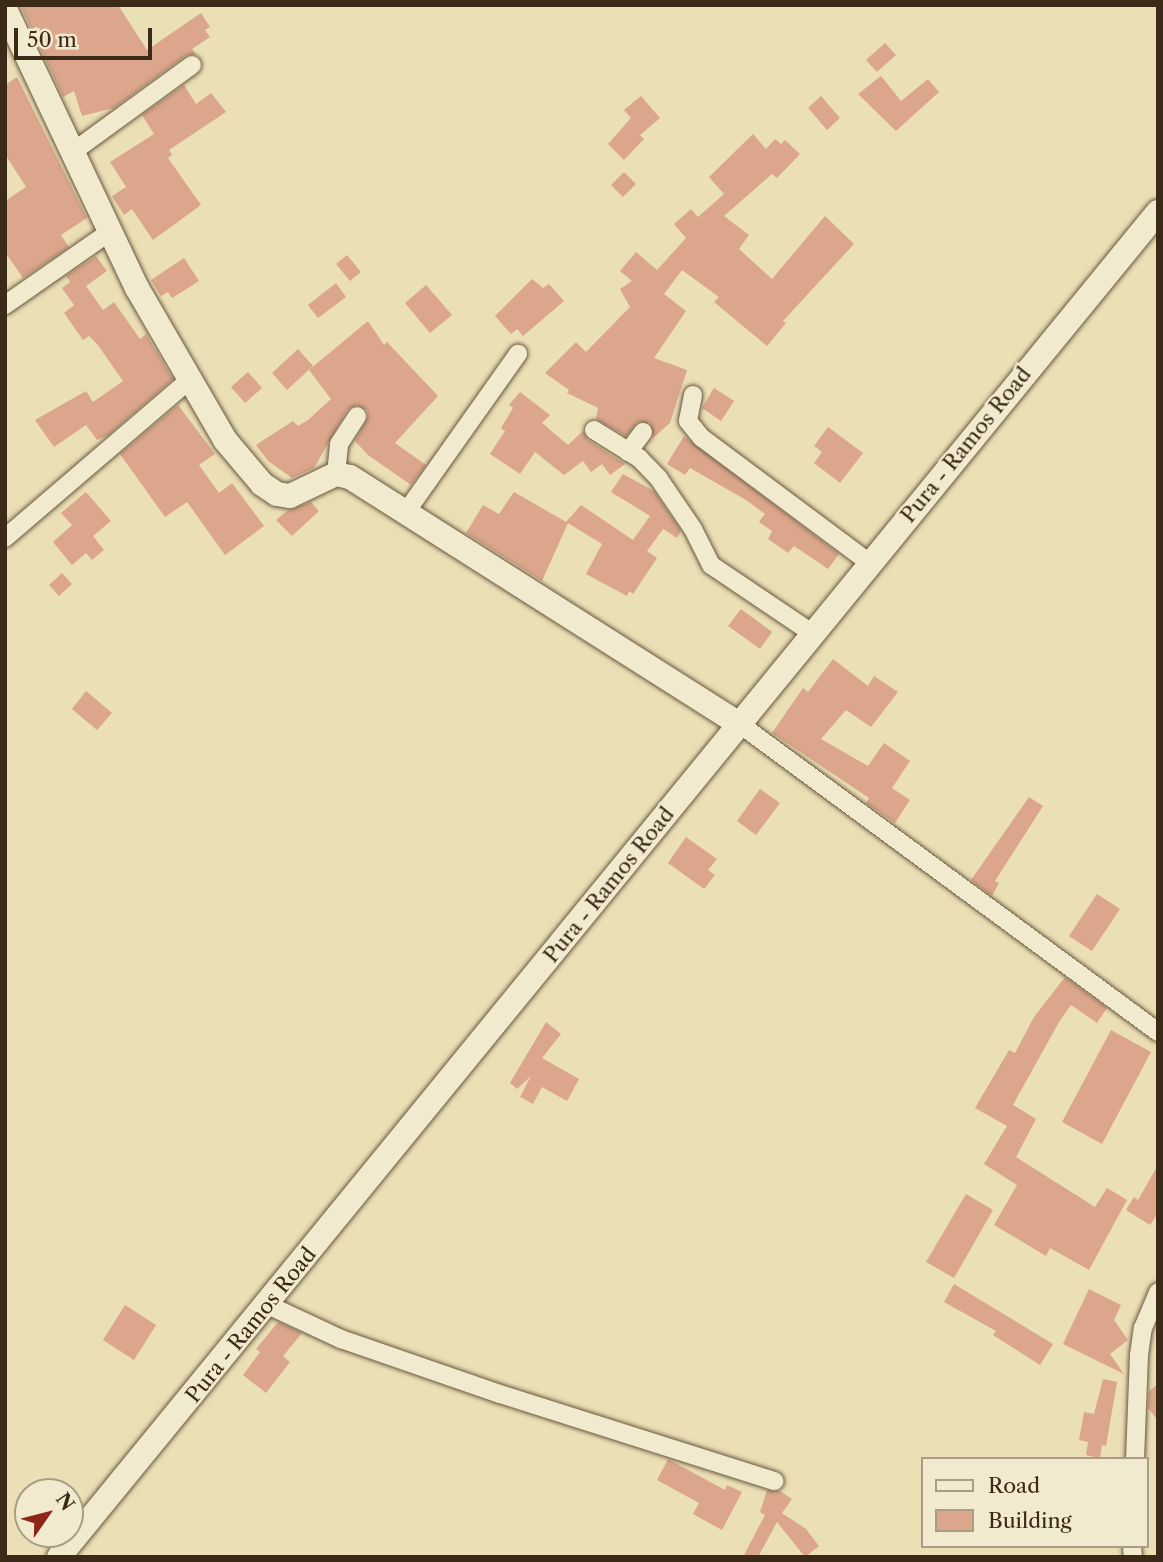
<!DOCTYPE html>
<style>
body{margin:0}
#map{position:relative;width:1163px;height:1562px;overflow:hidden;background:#ebdfb5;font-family:"Libre Caslon Text",serif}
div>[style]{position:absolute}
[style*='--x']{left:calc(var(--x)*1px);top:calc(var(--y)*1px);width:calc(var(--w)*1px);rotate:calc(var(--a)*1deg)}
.building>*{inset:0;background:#dba68b}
.roads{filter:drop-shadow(0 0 2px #68573f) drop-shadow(0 0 2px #68573f)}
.street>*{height:18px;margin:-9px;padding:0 9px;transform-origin:9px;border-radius:9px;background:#f2eacf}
.secondary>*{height:24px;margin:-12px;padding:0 12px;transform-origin:12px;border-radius:12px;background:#f2eacf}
span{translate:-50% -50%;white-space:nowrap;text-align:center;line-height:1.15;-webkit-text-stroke:5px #f2eacf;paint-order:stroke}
.street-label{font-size:21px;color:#3c2a18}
.frame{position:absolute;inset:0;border:7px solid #3c2a18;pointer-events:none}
.legend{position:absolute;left:921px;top:1457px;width:228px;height:91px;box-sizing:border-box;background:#f2eacf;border:2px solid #a99d86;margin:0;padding:9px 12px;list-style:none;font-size:21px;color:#3c2a18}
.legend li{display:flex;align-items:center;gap:14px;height:35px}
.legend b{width:35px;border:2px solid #a99d86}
.north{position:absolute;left:14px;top:1478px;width:70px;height:70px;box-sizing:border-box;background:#f2eacf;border:2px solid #a99d86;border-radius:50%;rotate:55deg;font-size:19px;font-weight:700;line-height:28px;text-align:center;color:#3c2a18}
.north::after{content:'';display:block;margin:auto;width:24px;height:32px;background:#8f2418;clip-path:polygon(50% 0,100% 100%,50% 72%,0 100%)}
.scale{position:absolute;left:14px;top:28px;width:138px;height:32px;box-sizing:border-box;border:4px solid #3c2a18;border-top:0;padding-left:9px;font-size:21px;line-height:24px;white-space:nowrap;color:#3c2a18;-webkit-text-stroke:5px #f2eacf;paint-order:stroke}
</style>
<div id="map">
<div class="building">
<div style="clip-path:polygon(20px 5px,118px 5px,147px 50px,201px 13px,210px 27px,205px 30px,210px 37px,192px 49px,196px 54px,185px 56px,114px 108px,82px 116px,74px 91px,63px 97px)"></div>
<div style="clip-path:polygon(885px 43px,896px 55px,877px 72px,866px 60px)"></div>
<div style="clip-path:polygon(881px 76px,901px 101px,928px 79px,939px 92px,896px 131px,858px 94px)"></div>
<div style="clip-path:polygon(17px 77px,87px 218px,61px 235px,69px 247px,23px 278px,5px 252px,5px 201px,26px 187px,5px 154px,5px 85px)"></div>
<div style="clip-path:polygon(184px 85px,196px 104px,211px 93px,226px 112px,169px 150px,172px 155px,168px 158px,201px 205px,153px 240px,132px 209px,124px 215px,112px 196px,126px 187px,110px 162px,154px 134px,142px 115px)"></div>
<div style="clip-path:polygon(641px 96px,660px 118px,640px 135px,644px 139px,624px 160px,608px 144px,631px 118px,624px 110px)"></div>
<div style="clip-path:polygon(821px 96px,840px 118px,827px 130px,808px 108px)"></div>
<div style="clip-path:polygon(753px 134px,766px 149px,775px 139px,781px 144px,785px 140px,800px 154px,777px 178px,772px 174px,724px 216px,749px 235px,739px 249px,772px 279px,825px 216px,854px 244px,783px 321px,786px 323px,767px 346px,714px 302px,719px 297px,682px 270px,664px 294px,686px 311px,654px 358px,687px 370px,670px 423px,653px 438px,650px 423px,638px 422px,626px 436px,596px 419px,598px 408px,567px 393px,569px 390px,545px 373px,576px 342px,586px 352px,630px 307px,620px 289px,632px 281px,620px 271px,636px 252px,657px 270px,686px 238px,674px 224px,691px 209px,698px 217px,724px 194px,709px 177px)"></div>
<div style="clip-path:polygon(624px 172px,636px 184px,623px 197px,611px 185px)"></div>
<div style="clip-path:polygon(347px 255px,361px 272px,350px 281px,336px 264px)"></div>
<div style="clip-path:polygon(96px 256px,107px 271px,86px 286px,103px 310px,114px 302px,140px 339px,146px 334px,173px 379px,107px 436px,97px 440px,86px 425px,54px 447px,35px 420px,86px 391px,93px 402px,123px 381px,97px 344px,89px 336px,83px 340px,64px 313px,74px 305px,62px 288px,70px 282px,66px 276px)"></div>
<div style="clip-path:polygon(184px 258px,199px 281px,172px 298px,168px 292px,161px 296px,151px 280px)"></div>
<div style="clip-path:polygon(532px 279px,543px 288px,549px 284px,564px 301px,523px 336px,517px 329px,511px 334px,495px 316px)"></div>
<div style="clip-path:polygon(336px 283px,346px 297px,318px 318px,308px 305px)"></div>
<div style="clip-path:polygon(426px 285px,452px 315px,430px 333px,405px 303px)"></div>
<div style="clip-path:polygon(368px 321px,384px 345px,387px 342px,438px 396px,395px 443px,426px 465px,411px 485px,368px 455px,355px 441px,368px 417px,367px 410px,357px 405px,347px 410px,314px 468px,292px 478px,268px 461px,256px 445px,293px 421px,298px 426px,308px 420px,331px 399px,309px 370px)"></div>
<div style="clip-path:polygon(298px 349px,313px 366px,287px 390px,272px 373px)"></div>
<div style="clip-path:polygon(248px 372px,262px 388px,245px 403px,231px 387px)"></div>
<div style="clip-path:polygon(714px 388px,734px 401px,721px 421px,702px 408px)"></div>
<div style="clip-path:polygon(520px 392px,550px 415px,542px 423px,568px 445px,583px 431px,588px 440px,625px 464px,610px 475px,602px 464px,591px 472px,583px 461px,564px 475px,535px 452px,520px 474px,490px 454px,505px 431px,501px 428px,513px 408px,509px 405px)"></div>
<div style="clip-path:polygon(178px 405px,215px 454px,199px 465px,219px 493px,232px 483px,264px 526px,225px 555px,187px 502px,165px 517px,120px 454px)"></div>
<div style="clip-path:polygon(828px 427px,863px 453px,840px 483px,814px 463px,822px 452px,814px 446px)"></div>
<div style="clip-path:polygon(684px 436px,839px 554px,828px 569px,794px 546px,788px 553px,768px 539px,772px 531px,759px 522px,765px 514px,746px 500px,690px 468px,685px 475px,667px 464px)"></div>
<div style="clip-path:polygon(623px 474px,654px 491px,681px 531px,677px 538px,663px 529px,647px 551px,657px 558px,633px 594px,629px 591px,627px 596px,586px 574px,602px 544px,568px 523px,542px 581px,466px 533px,483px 505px,499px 514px,514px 492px,566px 522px,581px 505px,633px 540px,650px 516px,611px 492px)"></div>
<div style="clip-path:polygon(86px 492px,111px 521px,93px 536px,104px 550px,92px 560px,86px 553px,72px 565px,53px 542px,72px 525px,61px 513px)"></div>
<div style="clip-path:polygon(311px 502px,319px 511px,292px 536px,276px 520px,287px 511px)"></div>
<div style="clip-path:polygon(62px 573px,72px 584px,59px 596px,49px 585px)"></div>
<div style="clip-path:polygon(741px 609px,772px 632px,760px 649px,728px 626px)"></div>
<div style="clip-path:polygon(833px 659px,868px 686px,874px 676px,898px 692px,871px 727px,846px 710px,821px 739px,868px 766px,884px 743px,910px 761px,892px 788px,910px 800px,895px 823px,866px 803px,869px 798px,772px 733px,803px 688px,808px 692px)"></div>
<div style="clip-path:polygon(86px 691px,112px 713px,97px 730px,72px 709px)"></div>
<div style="clip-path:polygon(760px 789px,780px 803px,756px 835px,737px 821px)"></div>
<div style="clip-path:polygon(1029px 797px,1043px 806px,995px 881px,999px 883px,992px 896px,971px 880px)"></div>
<div style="clip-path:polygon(686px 837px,717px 859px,708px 870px,715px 875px,704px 889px,668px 863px)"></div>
<div style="clip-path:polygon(1097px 894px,1120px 909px,1092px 951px,1069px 936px)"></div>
<div style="clip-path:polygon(1065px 977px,1107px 1008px,1097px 1023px,1071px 1005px,1059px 1022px,1013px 1105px,1036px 1119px,1016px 1157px,1095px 1207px,1107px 1188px,1127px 1200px,1089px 1270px,1050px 1248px,1046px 1256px,994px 1225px,1017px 1185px,984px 1164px,1007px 1126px,975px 1108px,1009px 1050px,1015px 1053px,1034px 1017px)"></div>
<div style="clip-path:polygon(546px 1022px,561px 1034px,542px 1058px,579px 1079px,567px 1101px,542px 1087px,533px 1104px,520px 1097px,531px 1076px,517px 1089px,510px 1083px)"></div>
<div style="clip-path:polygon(1111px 1030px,1151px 1052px,1102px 1144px,1062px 1122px)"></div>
<div style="clip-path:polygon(1158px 1165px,1158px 1213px,1150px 1225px,1126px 1210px,1134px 1197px,1138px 1200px)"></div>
<div style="clip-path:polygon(966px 1194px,993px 1210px,954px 1278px,926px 1262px)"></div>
<div style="clip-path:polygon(954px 1284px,1053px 1344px,1040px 1365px,993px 1335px,996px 1331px,944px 1302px)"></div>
<div style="clip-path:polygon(1089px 1289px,1121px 1305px,1114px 1320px,1128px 1340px,1110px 1354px,1124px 1374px,1063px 1344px)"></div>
<div style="clip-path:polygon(125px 1305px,156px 1325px,134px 1360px,103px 1340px)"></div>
<div style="clip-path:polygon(278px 1322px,302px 1333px,283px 1356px,290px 1362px,266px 1393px,243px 1375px,260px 1352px,256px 1349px)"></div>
<div style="clip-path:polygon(1103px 1379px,1117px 1382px,1106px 1446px,1102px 1445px,1100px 1458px,1086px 1455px,1088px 1442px,1079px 1440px,1084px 1412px,1094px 1414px)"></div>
<div style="clip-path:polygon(1158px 1384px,1158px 1421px,1148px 1408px,1149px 1391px)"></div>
<div style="clip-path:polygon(668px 1459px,725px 1490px,727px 1485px,742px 1492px,722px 1530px,693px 1514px,699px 1503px,657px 1480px)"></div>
<div style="clip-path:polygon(767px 1490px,780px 1491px,792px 1499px,782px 1513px,806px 1529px,819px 1546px,805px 1557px,777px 1522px,758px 1557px,743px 1557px,765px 1515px,760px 1512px)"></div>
</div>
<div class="roads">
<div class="street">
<div style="--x:74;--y:151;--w:146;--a:-36.1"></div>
<div style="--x:5;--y:305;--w:129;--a:-34.9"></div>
<div style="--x:693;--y:395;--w:26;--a:101"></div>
<div style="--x:688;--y:421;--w:22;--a:51"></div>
<div style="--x:702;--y:438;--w:209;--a:36.7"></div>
<div style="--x:594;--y:430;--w:53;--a:31.9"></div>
<div style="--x:639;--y:458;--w:29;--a:46"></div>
<div style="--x:659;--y:479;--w:60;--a:55.8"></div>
<div style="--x:693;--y:529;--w:40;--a:63.4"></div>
<div style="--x:711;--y:565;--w:122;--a:34"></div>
<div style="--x:628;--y:452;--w:25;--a:-53"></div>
<div style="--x:336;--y:474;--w:30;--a:-84"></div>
<div style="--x:339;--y:444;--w:33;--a:-57"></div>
<div style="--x:406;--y:512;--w:194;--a:-54.7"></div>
<div style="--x:5;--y:538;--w:241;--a:-40.6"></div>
<div style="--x:741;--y:725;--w:518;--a:36.36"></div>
<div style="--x:268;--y:1305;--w:81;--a:25"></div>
<div style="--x:341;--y:1339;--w:168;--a:19.1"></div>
<div style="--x:500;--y:1394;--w:288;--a:17.6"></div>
<div style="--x:1135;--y:1459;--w:104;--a:-87.8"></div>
<div style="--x:1139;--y:1355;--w:27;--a:-82"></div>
<div style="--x:1143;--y:1328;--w:39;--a:-67"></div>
<div style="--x:1132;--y:1546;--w:11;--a:85"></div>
</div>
<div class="secondary">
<div style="--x:5;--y:9;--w:309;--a:64.7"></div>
<div style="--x:137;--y:288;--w:176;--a:59.9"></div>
<div style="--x:225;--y:440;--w:57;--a:49.9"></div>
<div style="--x:262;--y:484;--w:18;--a:34"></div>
<div style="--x:277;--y:494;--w:13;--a:9"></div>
<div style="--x:290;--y:496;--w:51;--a:-25.6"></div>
<div style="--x:336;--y:474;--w:14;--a:12"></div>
<div style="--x:350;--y:477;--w:463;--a:32.4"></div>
<div style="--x:59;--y:1557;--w:1737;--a:-50.75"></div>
</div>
</div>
<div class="street-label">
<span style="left:966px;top:445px;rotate:-51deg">Pura - Ramos Road</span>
<span style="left:609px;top:885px;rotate:-51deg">Pura - Ramos Road</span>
<span style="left:251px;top:1325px;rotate:-51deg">Pura - Ramos Road</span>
</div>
<div class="frame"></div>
<ul class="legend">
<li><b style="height:9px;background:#f2eacf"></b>Road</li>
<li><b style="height:19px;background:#dba68b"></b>Building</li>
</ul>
<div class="north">N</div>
<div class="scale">50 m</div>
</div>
